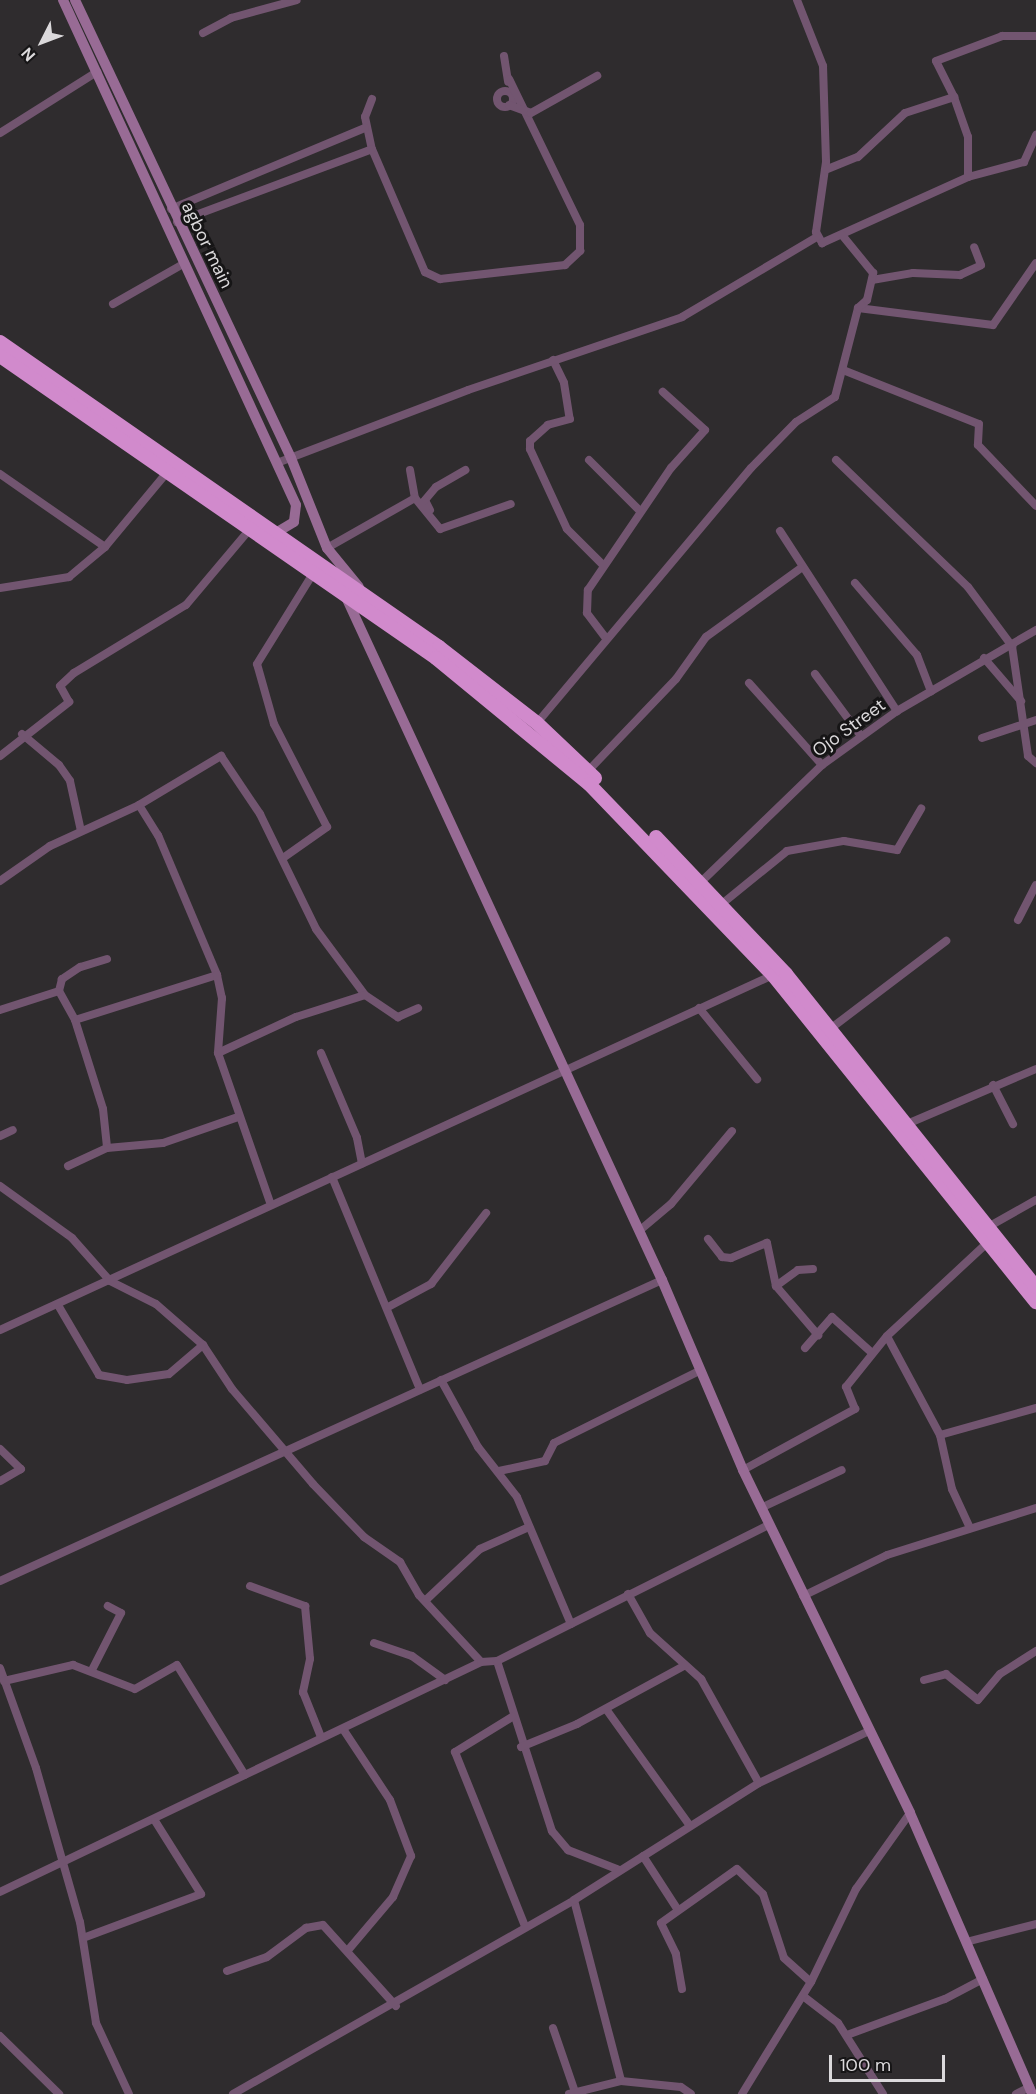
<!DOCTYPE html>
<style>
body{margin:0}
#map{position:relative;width:1036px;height:2094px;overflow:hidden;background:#2f2c2e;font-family:"DM Sans",sans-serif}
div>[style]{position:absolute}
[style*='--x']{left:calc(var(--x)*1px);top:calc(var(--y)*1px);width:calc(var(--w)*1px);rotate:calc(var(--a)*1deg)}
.street>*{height:8px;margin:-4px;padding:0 4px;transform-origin:4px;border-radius:4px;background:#725570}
.street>.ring{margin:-4px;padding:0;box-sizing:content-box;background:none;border:8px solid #725570;border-radius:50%}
.secondary>*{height:10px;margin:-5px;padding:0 5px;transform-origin:5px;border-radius:5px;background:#986b95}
.highway>*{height:14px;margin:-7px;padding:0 7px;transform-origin:7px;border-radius:7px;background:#d18acc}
span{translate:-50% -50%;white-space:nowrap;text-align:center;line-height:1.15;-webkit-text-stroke:6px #161516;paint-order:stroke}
.street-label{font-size:18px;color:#dbd9db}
.north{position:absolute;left:12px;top:12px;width:60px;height:60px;-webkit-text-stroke:4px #161516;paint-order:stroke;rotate:228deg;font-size:16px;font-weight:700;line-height:24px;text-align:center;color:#dbd9db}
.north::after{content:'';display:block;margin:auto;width:21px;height:27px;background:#dbd9db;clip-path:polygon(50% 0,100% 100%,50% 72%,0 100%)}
.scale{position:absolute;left:829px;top:2055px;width:116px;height:27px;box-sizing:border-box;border:3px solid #dbd9db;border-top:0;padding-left:8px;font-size:18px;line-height:21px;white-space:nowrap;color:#dbd9db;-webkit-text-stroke:4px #161516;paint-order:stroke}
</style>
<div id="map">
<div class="street">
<div style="--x:797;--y:0;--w:71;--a:68.5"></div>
<div style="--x:823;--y:66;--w:96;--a:88.2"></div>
<div style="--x:826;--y:162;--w:71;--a:98.1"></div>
<div style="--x:816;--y:232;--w:13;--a:61"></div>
<div style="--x:822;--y:243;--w:160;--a:-24.3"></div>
<div style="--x:968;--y:177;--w:58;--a:-15"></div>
<div style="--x:1024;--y:162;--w:30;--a:-66"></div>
<div style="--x:203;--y:33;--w:32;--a:-28"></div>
<div style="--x:231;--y:18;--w:68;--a:-15.3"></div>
<div style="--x:504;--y:56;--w:26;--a:81"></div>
<div class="ring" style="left:497px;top:91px;width:8px;height:8px"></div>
<div style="--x:954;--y:97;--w:42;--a:70.7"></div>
<div style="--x:968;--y:137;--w:40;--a:90"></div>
<div style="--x:372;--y:99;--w:19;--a:111"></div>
<div style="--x:365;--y:117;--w:33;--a:78"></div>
<div style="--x:372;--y:149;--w:134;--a:66.7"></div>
<div style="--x:425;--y:272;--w:17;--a:25"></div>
<div style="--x:440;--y:279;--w:126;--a:-6.4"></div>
<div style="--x:565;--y:265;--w:21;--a:-43"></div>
<div style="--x:580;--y:251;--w:26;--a:-90"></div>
<div style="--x:580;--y:225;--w:162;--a:-115.9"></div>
<div style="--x:509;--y:105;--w:23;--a:20"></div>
<div style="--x:531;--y:113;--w:76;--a:-29.3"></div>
<div style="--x:0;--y:133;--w:115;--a:-32.2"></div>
<div style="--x:825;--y:170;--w:35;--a:-22"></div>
<div style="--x:858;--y:157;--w:64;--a:-43.1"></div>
<div style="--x:905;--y:113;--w:52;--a:-18.1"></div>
<div style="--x:954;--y:97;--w:40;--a:-116.6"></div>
<div style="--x:936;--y:61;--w:71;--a:-20.7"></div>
<div style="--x:1002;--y:36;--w:34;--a:0"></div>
<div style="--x:171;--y:209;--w:210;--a:-22.7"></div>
<div style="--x:177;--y:222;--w:208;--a:-20.5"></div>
<div style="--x:872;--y:280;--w:42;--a:-9.7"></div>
<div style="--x:913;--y:273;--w:47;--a:2.4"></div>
<div style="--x:960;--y:275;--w:23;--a:-25"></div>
<div style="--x:981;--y:265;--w:19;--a:-111"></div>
<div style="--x:113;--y:304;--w:83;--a:-29.7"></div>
<div style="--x:858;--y:308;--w:136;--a:7.2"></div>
<div style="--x:993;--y:325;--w:75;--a:-55.3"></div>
<div style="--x:553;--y:360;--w:25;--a:64"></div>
<div style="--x:564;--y:383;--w:36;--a:81"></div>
<div style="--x:570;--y:419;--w:23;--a:165"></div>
<div style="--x:548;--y:425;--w:24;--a:138"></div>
<div style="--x:530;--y:441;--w:8;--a:90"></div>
<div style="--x:530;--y:449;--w:88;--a:65.2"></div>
<div style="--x:567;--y:529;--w:49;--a:45"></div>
<div style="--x:843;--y:370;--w:146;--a:21.7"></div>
<div style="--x:979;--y:424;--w:21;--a:93"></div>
<div style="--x:978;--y:445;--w:84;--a:46.4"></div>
<div style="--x:589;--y:460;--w:72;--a:45"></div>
<div style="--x:836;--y:460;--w:183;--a:43.9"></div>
<div style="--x:968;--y:587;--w:74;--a:53.3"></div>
<div style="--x:1012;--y:646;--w:111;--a:81.7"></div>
<div style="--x:1028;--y:756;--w:11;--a:41"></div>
<div style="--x:277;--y:463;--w:204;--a:-20.9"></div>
<div style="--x:468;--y:390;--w:226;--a:-18.8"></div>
<div style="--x:682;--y:317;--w:157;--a:-30.7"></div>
<div style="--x:410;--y:470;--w:28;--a:80"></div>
<div style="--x:0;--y:474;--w:128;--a:34.8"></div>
<div style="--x:430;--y:510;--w:11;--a:-117"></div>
<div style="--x:425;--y:500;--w:17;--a:-50"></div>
<div style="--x:436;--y:487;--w:34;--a:-30"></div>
<div style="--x:780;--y:531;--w:215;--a:57"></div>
<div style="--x:327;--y:548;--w:101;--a:-29.6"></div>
<div style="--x:415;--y:498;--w:40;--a:51"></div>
<div style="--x:440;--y:529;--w:75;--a:-19.4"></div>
<div style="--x:855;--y:583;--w:95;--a:49.3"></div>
<div style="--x:917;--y:655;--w:39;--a:69"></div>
<div style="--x:0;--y:588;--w:70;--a:-9.1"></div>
<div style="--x:69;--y:577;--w:47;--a:-39.8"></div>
<div style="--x:105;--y:547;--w:99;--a:-50.3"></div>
<div style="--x:605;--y:637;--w:30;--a:-127"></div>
<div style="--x:587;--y:613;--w:23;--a:-88"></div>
<div style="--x:588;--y:590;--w:148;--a:-55.8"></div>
<div style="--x:671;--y:468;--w:51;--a:-48.2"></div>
<div style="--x:705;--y:430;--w:57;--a:-137.9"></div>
<div style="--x:984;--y:658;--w:57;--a:49.3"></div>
<div style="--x:815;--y:674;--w:77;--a:53.4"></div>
<div style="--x:749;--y:683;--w:110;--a:48.3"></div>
<div style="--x:537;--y:723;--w:333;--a:-50"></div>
<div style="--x:751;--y:468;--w:64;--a:-45.6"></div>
<div style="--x:796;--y:422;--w:46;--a:-32.7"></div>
<div style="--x:835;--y:397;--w:92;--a:-75.5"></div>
<div style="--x:858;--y:308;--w:12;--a:-42"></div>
<div style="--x:867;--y:300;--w:28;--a:-77"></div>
<div style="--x:873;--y:273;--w:49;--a:-129.2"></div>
<div style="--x:22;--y:734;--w:48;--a:40"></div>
<div style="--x:59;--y:765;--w:19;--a:55"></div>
<div style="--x:70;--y:781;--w:51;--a:77.6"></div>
<div style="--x:982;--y:738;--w:57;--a:-18.4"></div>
<div style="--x:0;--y:756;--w:88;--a:-38"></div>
<div style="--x:69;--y:702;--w:18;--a:-119"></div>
<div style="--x:60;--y:686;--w:19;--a:-43"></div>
<div style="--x:74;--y:673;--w:131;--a:-31.3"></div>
<div style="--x:186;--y:605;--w:99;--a:-49.9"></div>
<div style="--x:588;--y:771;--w:127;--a:-46.3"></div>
<div style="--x:676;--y:679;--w:52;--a:-54.5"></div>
<div style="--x:706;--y:637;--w:117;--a:-36"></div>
<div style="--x:139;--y:805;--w:36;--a:58"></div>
<div style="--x:158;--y:835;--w:152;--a:67.1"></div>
<div style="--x:283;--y:858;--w:54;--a:-35.2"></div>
<div style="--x:327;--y:827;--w:116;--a:-117.2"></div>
<div style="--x:274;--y:724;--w:62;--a:-105.8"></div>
<div style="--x:257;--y:664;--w:108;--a:-58.2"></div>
<div style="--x:0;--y:881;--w:61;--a:-35"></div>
<div style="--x:50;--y:846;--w:98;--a:-24.7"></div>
<div style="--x:139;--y:805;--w:96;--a:-30.9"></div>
<div style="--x:221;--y:756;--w:70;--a:56.1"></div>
<div style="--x:260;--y:814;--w:128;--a:64"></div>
<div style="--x:316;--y:929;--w:82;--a:53.4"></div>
<div style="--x:365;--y:995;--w:40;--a:34"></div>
<div style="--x:398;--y:1017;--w:22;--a:-24"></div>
<div style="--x:702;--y:881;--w:167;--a:-44"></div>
<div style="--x:822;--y:765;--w:92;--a:-35.8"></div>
<div style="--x:897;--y:711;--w:161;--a:-30.2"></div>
<div style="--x:723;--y:903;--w:82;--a:-39.1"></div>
<div style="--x:787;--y:851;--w:58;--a:-10"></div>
<div style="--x:844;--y:841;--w:54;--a:9.6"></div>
<div style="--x:897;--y:850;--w:48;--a:-59.7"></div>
<div style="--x:1018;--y:920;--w:39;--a:-63"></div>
<div style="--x:107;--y:959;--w:28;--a:163"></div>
<div style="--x:80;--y:967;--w:22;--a:146"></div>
<div style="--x:62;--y:979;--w:12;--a:104"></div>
<div style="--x:59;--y:991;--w:33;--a:61"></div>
<div style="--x:75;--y:1020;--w:149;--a:-17.6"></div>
<div style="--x:217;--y:975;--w:24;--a:78"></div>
<div style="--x:222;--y:998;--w:55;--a:94.2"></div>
<div style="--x:218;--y:1053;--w:161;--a:70.8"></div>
<div style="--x:699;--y:1008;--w:92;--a:50.8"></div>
<div style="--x:0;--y:1010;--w:62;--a:-17.9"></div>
<div style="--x:75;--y:1020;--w:93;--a:72.5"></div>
<div style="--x:103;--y:1109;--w:39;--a:84"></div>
<div style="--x:107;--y:1148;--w:56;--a:-5.1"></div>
<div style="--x:163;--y:1143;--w:79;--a:-19.1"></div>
<div style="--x:830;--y:1029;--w:146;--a:-37.2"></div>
<div style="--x:218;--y:1053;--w:86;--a:-24.8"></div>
<div style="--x:296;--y:1017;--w:72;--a:-17.7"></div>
<div style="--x:321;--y:1053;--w:92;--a:67"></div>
<div style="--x:357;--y:1138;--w:26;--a:79"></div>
<div style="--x:993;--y:1085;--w:44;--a:62.9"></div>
<div style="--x:907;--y:1124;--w:140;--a:-23.1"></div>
<div style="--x:0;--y:1136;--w:14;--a:-25"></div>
<div style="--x:68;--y:1166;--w:43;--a:-24.8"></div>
<div style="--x:332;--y:1177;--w:230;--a:67.5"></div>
<div style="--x:0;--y:1186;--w:89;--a:35.8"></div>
<div style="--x:72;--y:1238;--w:57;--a:48.5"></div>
<div style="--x:110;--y:1281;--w:51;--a:26.6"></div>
<div style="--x:156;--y:1304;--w:62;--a:41.1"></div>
<div style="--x:203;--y:1345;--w:53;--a:56.6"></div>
<div style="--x:232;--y:1389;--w:125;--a:49.5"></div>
<div style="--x:313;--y:1484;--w:74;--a:46.1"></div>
<div style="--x:364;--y:1537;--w:44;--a:34.8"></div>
<div style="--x:400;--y:1562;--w:38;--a:60"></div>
<div style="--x:419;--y:1595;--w:91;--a:47.2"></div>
<div style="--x:988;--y:1227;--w:55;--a:-29.4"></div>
<div style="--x:639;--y:1231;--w:42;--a:-40.2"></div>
<div style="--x:671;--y:1204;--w:95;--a:-50.1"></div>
<div style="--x:708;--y:1239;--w:23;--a:52"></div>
<div style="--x:722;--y:1257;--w:9;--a:6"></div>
<div style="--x:731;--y:1258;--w:39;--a:-23"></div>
<div style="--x:767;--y:1243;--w:44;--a:78.2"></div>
<div style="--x:776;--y:1286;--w:65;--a:49.4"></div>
<div style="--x:776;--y:1286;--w:27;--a:-36"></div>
<div style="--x:798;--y:1270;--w:15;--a:-4"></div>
<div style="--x:58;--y:1305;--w:81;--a:59.6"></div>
<div style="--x:99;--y:1375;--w:28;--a:10"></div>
<div style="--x:127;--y:1380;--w:42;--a:-8.1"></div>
<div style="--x:169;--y:1374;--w:45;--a:-40.5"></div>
<div style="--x:390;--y:1306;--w:47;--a:-28.2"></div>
<div style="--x:431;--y:1284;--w:90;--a:-52.2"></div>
<div style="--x:0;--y:1330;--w:851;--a:-24.67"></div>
<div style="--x:805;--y:1348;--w:41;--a:-48.9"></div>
<div style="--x:832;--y:1317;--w:52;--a:41.9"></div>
<div style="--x:441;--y:1380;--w:77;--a:61.1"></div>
<div style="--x:478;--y:1447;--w:63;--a:52"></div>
<div style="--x:517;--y:1497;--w:138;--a:67"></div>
<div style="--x:940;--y:1435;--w:112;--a:-118.2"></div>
<div style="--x:887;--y:1336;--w:137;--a:-42.9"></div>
<div style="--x:0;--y:1449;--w:29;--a:44"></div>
<div style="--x:21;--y:1469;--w:24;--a:150"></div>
<div style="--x:743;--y:1470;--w:128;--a:-28.6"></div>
<div style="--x:855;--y:1409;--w:24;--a:-112"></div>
<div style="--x:846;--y:1387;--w:65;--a:-51.2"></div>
<div style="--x:499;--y:1471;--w:47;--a:-12.3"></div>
<div style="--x:545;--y:1461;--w:20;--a:-63"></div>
<div style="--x:554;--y:1443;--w:160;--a:-26.4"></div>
<div style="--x:761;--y:1508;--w:89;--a:-25.1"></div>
<div style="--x:970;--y:1528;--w:43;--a:-114.8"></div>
<div style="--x:952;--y:1489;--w:55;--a:-102.5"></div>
<div style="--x:940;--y:1435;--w:100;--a:-15.7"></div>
<div style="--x:0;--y:1581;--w:727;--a:-24.45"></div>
<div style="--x:250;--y:1586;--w:59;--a:20"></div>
<div style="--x:305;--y:1606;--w:53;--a:84.6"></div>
<div style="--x:310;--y:1659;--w:34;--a:102"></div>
<div style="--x:303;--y:1692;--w:48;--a:68.2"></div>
<div style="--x:628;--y:1594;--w:45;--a:60.6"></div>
<div style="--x:650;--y:1633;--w:69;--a:42"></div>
<div style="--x:701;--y:1679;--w:119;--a:60.9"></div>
<div style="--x:803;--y:1596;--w:93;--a:-26"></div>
<div style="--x:887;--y:1555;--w:156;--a:-17.5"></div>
<div style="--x:427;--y:1599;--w:73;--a:-43.3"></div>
<div style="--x:480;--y:1549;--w:54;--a:-24.2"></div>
<div style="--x:374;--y:1643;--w:40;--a:18.9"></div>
<div style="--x:412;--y:1656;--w:41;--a:36"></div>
<div style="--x:497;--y:1661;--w:179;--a:72.1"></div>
<div style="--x:552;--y:1831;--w:25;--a:50"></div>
<div style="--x:568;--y:1850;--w:53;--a:21.2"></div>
<div style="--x:0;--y:1668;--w:106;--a:70.2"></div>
<div style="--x:36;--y:1768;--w:160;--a:74.1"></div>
<div style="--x:80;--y:1922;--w:102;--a:81"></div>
<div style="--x:96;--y:2023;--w:78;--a:65.1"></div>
<div style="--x:92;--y:1670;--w:64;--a:-63"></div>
<div style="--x:121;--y:1613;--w:15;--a:-152"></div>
<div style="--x:924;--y:1680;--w:23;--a:-15"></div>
<div style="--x:946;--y:1674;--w:41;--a:39.1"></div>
<div style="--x:978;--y:1700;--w:34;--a:-50"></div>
<div style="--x:1000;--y:1674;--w:43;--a:-32.6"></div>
<div style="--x:4;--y:1681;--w:71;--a:-13.1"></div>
<div style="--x:73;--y:1665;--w:66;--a:21.2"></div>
<div style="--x:135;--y:1689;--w:48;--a:-29.7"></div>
<div style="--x:177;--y:1665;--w:129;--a:58.3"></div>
<div style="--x:606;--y:1709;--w:144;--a:54.3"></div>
<div style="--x:512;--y:1717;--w:67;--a:148.4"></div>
<div style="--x:455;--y:1752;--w:188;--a:68.1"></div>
<div style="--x:343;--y:1729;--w:85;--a:56.5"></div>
<div style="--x:390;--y:1800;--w:60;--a:69.4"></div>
<div style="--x:411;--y:1856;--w:45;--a:113.7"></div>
<div style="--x:393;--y:1897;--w:68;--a:130.2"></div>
<div style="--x:521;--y:1747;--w:61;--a:-22.3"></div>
<div style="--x:577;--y:1724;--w:122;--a:-28.5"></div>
<div style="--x:643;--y:1856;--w:64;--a:57.1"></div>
<div style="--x:0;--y:1892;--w:533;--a:-25.56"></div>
<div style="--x:481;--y:1662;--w:16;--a:-4"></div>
<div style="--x:497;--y:1661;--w:304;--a:-26.6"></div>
<div style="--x:574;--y:1900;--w:187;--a:75.4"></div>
<div style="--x:83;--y:1938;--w:126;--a:-20.4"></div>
<div style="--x:201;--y:1894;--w:86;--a:-122.2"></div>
<div style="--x:966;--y:1942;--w:72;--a:-14.4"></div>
<div style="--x:227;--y:1971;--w:42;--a:-19.3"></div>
<div style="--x:267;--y:1957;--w:49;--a:-36.6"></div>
<div style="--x:306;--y:1928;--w:17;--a:-10"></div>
<div style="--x:323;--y:1925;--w:109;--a:48"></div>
<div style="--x:682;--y:1989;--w:36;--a:-100"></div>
<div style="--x:676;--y:1954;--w:34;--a:-116"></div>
<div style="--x:661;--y:1923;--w:93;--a:-35.4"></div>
<div style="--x:737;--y:1869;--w:36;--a:44"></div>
<div style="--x:763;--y:1894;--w:67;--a:71.8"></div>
<div style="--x:784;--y:1958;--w:36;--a:42"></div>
<div style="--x:803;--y:1996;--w:44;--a:37.6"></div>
<div style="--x:838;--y:2023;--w:84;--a:57.6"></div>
<div style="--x:553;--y:2028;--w:65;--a:71"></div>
<div style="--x:847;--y:2035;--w:104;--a:-20.2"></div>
<div style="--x:945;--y:1999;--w:43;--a:-27.8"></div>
<div style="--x:0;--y:2036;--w:83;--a:44.5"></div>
<div style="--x:233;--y:2094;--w:392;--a:-29.6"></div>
<div style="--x:574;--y:1900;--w:219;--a:-32.3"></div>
<div style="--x:759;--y:1783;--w:122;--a:-25.3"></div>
<div style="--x:569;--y:2094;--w:54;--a:-14"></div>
<div style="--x:621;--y:2081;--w:60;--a:5.7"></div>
<div style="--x:681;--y:2087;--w:12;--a:35"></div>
<div style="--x:742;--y:2094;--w:132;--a:-58.4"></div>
<div style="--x:811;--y:1982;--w:103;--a:-64.2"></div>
<div style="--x:856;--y:1889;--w:93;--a:-54.6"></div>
<div style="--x:1016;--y:2094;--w:16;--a:-27"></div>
</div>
<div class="secondary">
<div style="--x:63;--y:0;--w:556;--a:65.23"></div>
<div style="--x:296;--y:505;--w:17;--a:97"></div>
<div style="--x:294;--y:522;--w:21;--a:149"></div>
<div style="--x:75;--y:0;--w:506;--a:64.75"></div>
<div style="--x:291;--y:458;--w:97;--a:68.2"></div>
<div style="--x:327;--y:548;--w:50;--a:50.6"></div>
<div style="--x:345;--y:595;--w:755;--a:65.17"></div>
<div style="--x:662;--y:1280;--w:207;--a:66.9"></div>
<div style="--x:743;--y:1470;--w:381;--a:64"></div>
<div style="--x:910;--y:1813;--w:306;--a:66.5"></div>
</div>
<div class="highway">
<div style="--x:0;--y:342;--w:535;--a:34.79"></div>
<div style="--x:439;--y:647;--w:124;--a:37.8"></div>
<div style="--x:537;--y:723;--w:80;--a:43.5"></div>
<div style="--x:0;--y:356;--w:530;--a:34.71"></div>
<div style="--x:436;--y:658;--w:198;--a:39.5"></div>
<div style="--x:589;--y:784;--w:265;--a:46.1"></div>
<div style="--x:773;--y:975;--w:420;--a:51.2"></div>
<div style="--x:656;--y:837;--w:189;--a:46.5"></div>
<div style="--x:786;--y:974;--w:401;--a:51.4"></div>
</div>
<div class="street-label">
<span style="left:207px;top:245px;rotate:64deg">agbor main</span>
<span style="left:849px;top:728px;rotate:-36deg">Ojo Street</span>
</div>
<div class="north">N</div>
<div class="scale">100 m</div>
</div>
